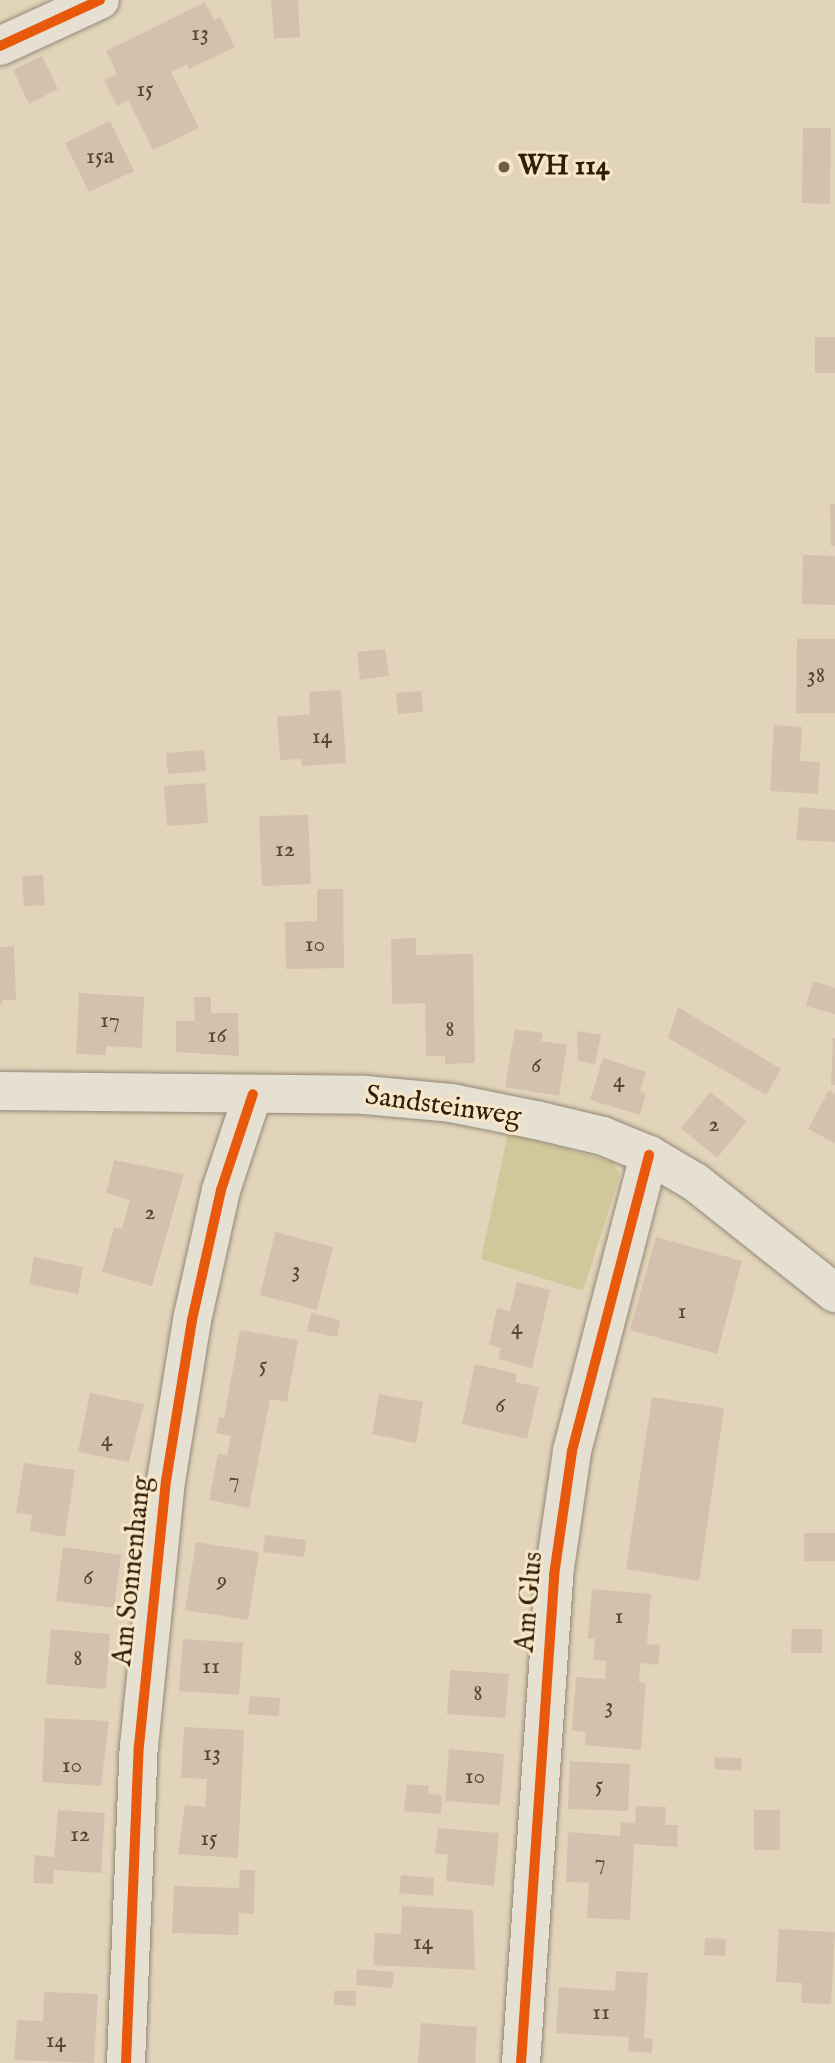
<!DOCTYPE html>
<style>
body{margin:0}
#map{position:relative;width:835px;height:2063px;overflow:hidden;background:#e2d4ba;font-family:"IM FELL English",serif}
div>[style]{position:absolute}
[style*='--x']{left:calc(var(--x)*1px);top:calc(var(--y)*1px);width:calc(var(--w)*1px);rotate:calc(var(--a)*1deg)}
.green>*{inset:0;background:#d1c79b}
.building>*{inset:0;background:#d4c0af}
.roads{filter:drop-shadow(0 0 2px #928877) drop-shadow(0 0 2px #928877)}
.street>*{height:38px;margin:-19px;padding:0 19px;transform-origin:19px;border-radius:19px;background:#e6e0d3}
.cycleway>*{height:10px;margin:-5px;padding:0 5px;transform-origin:5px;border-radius:5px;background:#e8590c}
.dots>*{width:19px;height:19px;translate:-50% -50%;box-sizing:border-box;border:4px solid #f7e7c7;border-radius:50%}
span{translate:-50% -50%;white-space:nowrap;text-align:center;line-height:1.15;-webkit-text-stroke:6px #f7e7c7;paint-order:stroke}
.number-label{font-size:24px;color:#584634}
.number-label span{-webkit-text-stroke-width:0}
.poi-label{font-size:28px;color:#2f1e0b;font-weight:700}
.left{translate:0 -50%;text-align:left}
.street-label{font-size:28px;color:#2f1e0b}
</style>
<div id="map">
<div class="green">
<div style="clip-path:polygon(508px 1133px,613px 1162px,620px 1175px,583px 1291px,481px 1259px)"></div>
</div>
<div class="building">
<div style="clip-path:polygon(271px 0,298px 0,300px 37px,274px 39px)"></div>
<div style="clip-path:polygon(205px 2px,214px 20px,220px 17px,235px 47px,189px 69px,187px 64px,171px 72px,199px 128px,153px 150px,128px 100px,117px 106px,104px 80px,117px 74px,106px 51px)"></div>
<div style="clip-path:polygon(42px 56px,58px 89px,29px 104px,13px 70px)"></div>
<div style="clip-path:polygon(110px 121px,134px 171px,89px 192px,65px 143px)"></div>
<div style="clip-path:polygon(803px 128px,831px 128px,830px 204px,802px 203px)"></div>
<div style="clip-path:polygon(815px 337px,835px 337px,835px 373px,815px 373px)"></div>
<div style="clip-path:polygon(830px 504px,835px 504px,835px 546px,831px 546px)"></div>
<div style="clip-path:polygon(803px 555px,835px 556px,835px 605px,802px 604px)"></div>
<div style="clip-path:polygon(797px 639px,835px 639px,835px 713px,796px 713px)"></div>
<div style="clip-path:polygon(385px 649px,389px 676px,360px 680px,357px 652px)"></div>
<div style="clip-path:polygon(341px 690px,346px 763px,302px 766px,301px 759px,280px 760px,277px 717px,310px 714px,309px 692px)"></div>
<div style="clip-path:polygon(421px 691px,423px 712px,398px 714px,396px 693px)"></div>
<div style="clip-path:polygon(774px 725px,802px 727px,800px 761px,820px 762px,818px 794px,770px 791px)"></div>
<div style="clip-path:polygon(204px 750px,206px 771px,168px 774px,166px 753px)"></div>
<div style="clip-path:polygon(205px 783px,208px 823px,167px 826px,164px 786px)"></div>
<div style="clip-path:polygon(799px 807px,835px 810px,835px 842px,796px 840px)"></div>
<div style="clip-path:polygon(308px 815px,311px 884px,262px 886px,259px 816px)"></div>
<div style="clip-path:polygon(43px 875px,45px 905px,24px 906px,22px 876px)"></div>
<div style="clip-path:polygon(317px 889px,343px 889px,344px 968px,286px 969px,285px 922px,317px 921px)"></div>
<div style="clip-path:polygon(416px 938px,416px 955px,473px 954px,475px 1063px,445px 1064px,445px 1056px,426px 1056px,425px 1003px,392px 1004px,391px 939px)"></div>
<div style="clip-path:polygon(14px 946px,16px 1000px,3px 1000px,0 1006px,0 947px)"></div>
<div style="clip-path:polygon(813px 981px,835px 988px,835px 1014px,806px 1006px)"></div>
<div style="clip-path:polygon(79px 993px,144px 997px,142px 1048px,106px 1046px,106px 1055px,76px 1054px)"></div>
<div style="clip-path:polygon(194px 997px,211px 997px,211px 1013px,238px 1013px,239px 1056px,176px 1052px,176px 1021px,195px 1021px)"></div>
<div style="clip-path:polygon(678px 1007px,781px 1069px,766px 1095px,668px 1038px)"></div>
<div style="clip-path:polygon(515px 1029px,543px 1033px,541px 1041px,567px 1045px,559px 1096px,505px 1087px)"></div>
<div style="clip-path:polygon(577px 1031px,601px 1035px,595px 1064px,578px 1061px)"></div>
<div style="clip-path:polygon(833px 1038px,835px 1038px,835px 1085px,831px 1085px)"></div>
<div style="clip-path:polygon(603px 1058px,646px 1072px,640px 1091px,646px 1094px,640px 1115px,590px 1100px)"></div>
<div style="clip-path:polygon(829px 1090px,835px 1094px,835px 1143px,808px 1129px)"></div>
<div style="clip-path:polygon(710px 1092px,747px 1121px,717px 1158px,681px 1128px)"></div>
<div style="clip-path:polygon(114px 1160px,184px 1174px,152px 1286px,102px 1272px,114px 1227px,122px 1229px,130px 1200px,106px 1193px)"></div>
<div style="clip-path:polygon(275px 1232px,333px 1247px,317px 1310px,260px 1295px)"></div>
<div style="clip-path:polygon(656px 1237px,742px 1261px,717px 1354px,630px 1330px)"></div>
<div style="clip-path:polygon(34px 1257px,83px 1267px,78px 1294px,29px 1284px)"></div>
<div style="clip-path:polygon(517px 1282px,550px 1290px,532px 1368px,498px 1359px,501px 1348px,489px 1345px,497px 1308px,510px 1311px)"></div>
<div style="clip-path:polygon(311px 1313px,340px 1320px,337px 1337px,307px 1331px)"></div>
<div style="clip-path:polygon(240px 1330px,298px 1340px,287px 1402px,270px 1399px,249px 1508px,209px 1500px,218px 1454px,227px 1455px,231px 1436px,216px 1433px,219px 1417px,224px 1418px)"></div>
<div style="clip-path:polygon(475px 1364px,517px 1374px,515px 1382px,539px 1387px,527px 1439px,462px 1424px)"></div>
<div style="clip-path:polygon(90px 1393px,144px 1404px,129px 1462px,78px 1452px)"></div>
<div style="clip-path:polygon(379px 1394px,423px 1402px,416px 1443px,372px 1434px)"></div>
<div style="clip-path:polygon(652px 1397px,724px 1408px,699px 1581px,626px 1569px)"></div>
<div style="clip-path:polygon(24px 1463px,75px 1470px,65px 1537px,30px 1531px,32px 1515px,16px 1513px)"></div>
<div style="clip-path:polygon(804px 1533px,835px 1533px,835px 1561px,804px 1561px)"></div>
<div style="clip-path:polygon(265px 1535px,306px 1540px,304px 1557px,263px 1552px)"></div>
<div style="clip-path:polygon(196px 1542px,259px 1552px,248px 1620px,185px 1610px)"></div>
<div style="clip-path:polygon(63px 1547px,121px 1555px,114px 1608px,56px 1601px)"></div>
<div style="clip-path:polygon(592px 1589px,651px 1594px,647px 1644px,660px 1645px,658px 1665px,640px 1663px,639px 1682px,646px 1683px,641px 1750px,585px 1745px,586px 1732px,572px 1731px,576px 1677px,605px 1679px,606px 1661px,593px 1660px,595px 1639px,588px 1639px)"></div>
<div style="clip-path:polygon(51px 1629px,110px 1634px,106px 1689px,46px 1684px)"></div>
<div style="clip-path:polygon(792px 1629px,822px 1629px,822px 1653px,791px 1653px)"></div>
<div style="clip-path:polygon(183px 1639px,243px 1643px,239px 1695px,179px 1691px)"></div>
<div style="clip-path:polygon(450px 1670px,509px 1674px,505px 1718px,447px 1714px)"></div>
<div style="clip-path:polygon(250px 1696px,280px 1698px,279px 1716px,248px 1714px)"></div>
<div style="clip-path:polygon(45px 1718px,109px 1721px,101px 1786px,42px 1782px)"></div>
<div style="clip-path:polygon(184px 1727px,244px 1730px,238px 1858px,178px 1854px,185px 1805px,205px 1807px,207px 1779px,181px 1778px)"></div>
<div style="clip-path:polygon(449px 1749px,504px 1754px,500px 1805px,445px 1801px)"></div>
<div style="clip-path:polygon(715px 1757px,742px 1758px,741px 1771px,714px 1769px)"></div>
<div style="clip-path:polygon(570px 1761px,630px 1764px,628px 1811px,568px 1809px)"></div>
<div style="clip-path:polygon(407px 1784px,429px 1786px,428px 1794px,442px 1795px,441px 1814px,404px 1811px)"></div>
<div style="clip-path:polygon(636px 1806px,666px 1807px,665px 1825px,678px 1825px,677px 1847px,634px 1844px,630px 1920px,587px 1918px,589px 1883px,566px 1882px,568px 1832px,620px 1836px,621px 1822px,635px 1823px)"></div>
<div style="clip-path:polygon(58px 1810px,105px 1813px,101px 1873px,54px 1870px,53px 1884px,33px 1883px,35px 1855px,54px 1857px)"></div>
<div style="clip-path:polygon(754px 1810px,780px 1810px,780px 1850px,754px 1850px)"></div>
<div style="clip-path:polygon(438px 1828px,499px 1833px,494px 1886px,446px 1881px,448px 1855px,435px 1853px)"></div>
<div style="clip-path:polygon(240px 1870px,255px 1870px,254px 1914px,239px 1913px,238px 1935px,172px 1933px,174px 1886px,239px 1888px)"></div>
<div style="clip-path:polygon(401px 1875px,434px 1878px,433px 1896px,399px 1893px)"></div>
<div style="clip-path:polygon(402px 1906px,473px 1910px,475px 1970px,373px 1965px,375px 1933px,401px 1934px)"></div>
<div style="clip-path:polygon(779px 1929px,835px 1932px,831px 2004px,801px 2003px,802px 1983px,776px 1982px)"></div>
<div style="clip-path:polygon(705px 1938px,726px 1939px,725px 1956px,704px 1955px)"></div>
<div style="clip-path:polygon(357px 1969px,394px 1972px,392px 1988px,356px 1985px)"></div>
<div style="clip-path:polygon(616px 1971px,648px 1973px,644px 2038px,653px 2039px,652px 2053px,628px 2051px,629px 2037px,556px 2033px,559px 1987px,615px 1991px)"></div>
<div style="clip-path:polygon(334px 1991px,356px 1991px,356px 2006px,334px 2005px)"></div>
<div style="clip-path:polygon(44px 1992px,98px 1994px,94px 2063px,14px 2060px,17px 2020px,43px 2021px)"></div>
<div style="clip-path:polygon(421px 2023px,477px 2027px,475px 2063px,418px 2063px)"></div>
</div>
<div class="roads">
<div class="street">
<div style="--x:0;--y:46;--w:110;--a:-24.7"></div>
<div style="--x:0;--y:1091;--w:365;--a:0.6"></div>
<div style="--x:365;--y:1095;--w:86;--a:5.3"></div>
<div style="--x:451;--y:1103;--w:87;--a:11.3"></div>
<div style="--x:536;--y:1120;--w:69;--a:13.4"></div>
<div style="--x:603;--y:1136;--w:50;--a:22.4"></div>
<div style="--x:649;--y:1155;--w:53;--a:30.4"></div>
<div style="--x:695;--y:1182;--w:179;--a:38.4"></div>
<div style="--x:126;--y:2063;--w:317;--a:-87.7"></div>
<div style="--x:139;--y:1746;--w:266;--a:-84.2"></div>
<div style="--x:166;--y:1481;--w:163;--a:-80.8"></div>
<div style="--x:192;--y:1320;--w:133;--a:-77.4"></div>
<div style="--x:221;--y:1190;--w:101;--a:-71.6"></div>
<div style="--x:521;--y:2063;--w:489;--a:-86.1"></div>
<div style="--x:554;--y:1575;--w:125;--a:-81.7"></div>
<div style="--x:572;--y:1451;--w:306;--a:-75.4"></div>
</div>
</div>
<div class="cycleway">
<div style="--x:0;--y:46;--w:110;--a:-24.7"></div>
<div style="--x:126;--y:2063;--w:317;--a:-87.7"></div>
<div style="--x:139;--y:1746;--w:266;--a:-84.2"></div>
<div style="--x:166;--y:1481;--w:163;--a:-80.8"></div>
<div style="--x:192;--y:1320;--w:133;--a:-77.4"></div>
<div style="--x:221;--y:1190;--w:101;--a:-71.6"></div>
<div style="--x:521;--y:2063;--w:489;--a:-86.1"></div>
<div style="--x:554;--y:1575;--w:125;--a:-81.7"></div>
<div style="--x:572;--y:1451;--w:306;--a:-75.4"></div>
</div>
<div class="dots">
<div style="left:504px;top:167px;background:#6e5e48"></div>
</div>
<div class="number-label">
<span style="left:200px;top:34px">13</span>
<span style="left:145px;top:90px">15</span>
<span style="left:100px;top:157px">15a</span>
<span style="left:816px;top:676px">38</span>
<span style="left:322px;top:737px">14</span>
<span style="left:285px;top:850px">12</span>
<span style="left:315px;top:945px">10</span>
<span style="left:110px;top:1021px">17</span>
<span style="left:450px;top:1030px">8</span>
<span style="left:217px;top:1036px">16</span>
<span style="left:536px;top:1066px">6</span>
<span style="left:619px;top:1081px">4</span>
<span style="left:714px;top:1125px">2</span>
<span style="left:150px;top:1213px">2</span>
<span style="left:296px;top:1271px">3</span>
<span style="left:682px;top:1312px">1</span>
<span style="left:517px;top:1328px">4</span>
<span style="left:263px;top:1366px">5</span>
<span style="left:500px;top:1406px">6</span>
<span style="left:107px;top:1440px">4</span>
<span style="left:234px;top:1481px">7</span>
<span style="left:88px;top:1578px">6</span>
<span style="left:222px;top:1581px">9</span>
<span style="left:619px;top:1617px">1</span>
<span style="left:78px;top:1659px">8</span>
<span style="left:211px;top:1667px">11</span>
<span style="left:478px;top:1694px">8</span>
<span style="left:609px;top:1707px">3</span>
<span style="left:212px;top:1754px">13</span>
<span style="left:72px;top:1766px">10</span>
<span style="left:475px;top:1777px">10</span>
<span style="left:599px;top:1786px">5</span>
<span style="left:80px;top:1835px">12</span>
<span style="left:209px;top:1839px">15</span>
<span style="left:600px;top:1863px">7</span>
<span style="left:423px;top:1943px">14</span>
<span style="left:601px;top:2013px">11</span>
<span style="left:56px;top:2041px">14</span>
</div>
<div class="poi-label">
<span class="left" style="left:518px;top:167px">WH 114</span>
</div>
<div class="street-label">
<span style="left:443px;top:1107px;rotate:8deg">Sandsteinweg</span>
<span style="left:133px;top:1571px;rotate:-84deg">Am Sonnenhang</span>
<span style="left:530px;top:1602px;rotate:-85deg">Am Glus</span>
</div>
</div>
